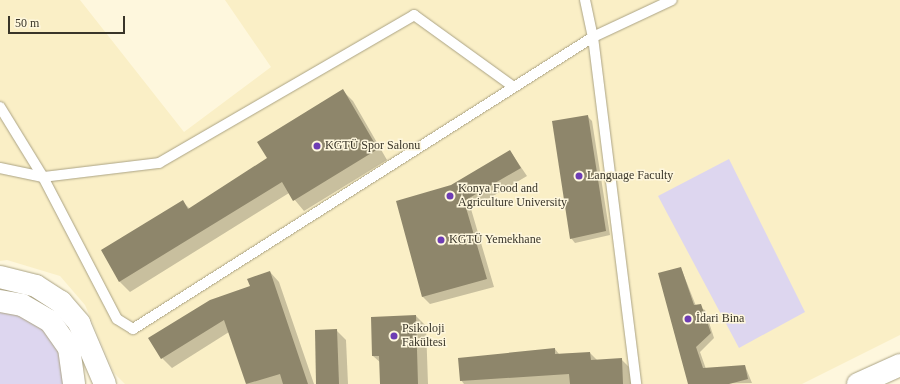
<!DOCTYPE html>
<meta charset="utf-8">
<style>
body{margin:0}
#map{position:relative;width:900px;height:384px;overflow:hidden;background:#fef7dd;font-family:"Times New Roman",serif}
div>[style]{position:absolute}
[style*='--x']{left:calc(var(--x)*1px);top:calc(var(--y)*1px);width:calc(var(--w)*1px);rotate:calc(var(--a)*1deg)}
.built>*{inset:0;background:#faefc6}
.green>*{inset:0;background:#ddd6ef}
.shadow>*{inset:0;background:#0003}
.building>*{inset:0;background:#8e866b}
.roads{filter:drop-shadow(0 0 1px #aba384) drop-shadow(0 0 1px #aba384)}
.service>*{height:10px;margin:-5px;padding:0 5px;transform-origin:5px;border-radius:5px;background:#fff}
.primary>*{height:22px;margin:-11px;padding:0 11px;transform-origin:11px;border-radius:11px;background:#fff}
.dots>*{width:11px;height:11px;translate:-50% -50%;box-sizing:border-box;border:2px solid #fef7dd;border-radius:50%}
span{translate:-50% -50%;white-space:nowrap;text-align:center;line-height:1.15;-webkit-text-stroke:3px #fef7dd;paint-order:stroke}
.poi-label{font-size:12px;color:#393529}
.left{translate:0 -50%;text-align:left}
.scale{position:absolute;left:8px;top:16px;width:117px;height:18px;box-sizing:border-box;border:2px solid #393529;border-top:0;padding-left:5px;font-size:12px;line-height:14px;white-space:nowrap;color:#393529;-webkit-text-stroke:3px #fef7dd;paint-order:stroke}
</style>
<div id="map">
<div class="built">
<div style="clip-path:polygon(0 0,80px 0,184px 132px,271px 67px,225px 0,900px 0,900px 335px,802px 384px,125px 384px,114px 373px,85px 305px,60px 276px,7px 260px,0 261px)"></div>
</div>
<div class="green">
<div style="clip-path:polygon(729px 159px,805px 312px,739px 348px,658px 196px)"></div>
<div style="clip-path:polygon(0 308px,28px 313px,63px 350px,67px 384px,0 384px)"></div>
</div>
<div class="shadow">
<div style="clip-path:polygon(343px 91px,353px 101px,387px 160px,304px 211px,289px 193px,130px 292px,120px 282px,102px 251px,183px 202px,190px 209px,268px 159px)"></div>
<div style="clip-path:polygon(587px 116px,592px 121px,610px 235px,575px 243px,571px 238px)"></div>
<div style="clip-path:polygon(510px 151px,527px 176px,471px 209px,494px 287px,430px 304px,423px 297px,397px 202px,452px 186px)"></div>
<div style="clip-path:polygon(681px 268px,696px 306px,705px 310px,714px 338px,700px 352px,706px 369px,745px 366px,752px 383px,690px 384px)"></div>
<div style="clip-path:polygon(270px 272px,279px 282px,314px 384px,247px 384px,229px 332px,172px 368px,162px 358px)"></div>
<div style="clip-path:polygon(416px 316px,426px 326px,428px 384px,380px 384px,381px 363px,373px 356px)"></div>
<div style="clip-path:polygon(336px 330px,346px 340px,348px 384px,317px 384px)"></div>
<div style="clip-path:polygon(555px 349px,559px 354px,590px 353px,598px 361px,621px 359px,631px 369px,632px 384px,464px 384px,461px 380px)"></div>
</div>
<div class="building">
<div style="clip-path:polygon(343px 89px,378px 149px,293px 201px,282px 182px,119px 282px,101px 250px,183px 200px,188px 209px,267px 158px,257px 142px)"></div>
<div style="clip-path:polygon(588px 115px,606px 231px,570px 239px,552px 121px)"></div>
<div style="clip-path:polygon(510px 150px,521px 168px,464px 201px,487px 279px,422px 297px,396px 201px,451px 185px)"></div>
<div style="clip-path:polygon(681px 267px,694px 305px,701px 304px,711px 333px,696px 347px,703px 368px,745px 365px,748px 379px,729px 384px,688px 384px,658px 273px)"></div>
<div style="clip-path:polygon(270px 271px,308px 384px,283px 384px,280px 374px,246px 384px,224px 320px,161px 359px,148px 338px,210px 300px,250px 286px,247px 279px)"></div>
<div style="clip-path:polygon(416px 315px,418px 384px,380px 384px,379px 356px,372px 356px,371px 317px)"></div>
<div style="clip-path:polygon(337px 329px,339px 384px,316px 384px,315px 330px)"></div>
<div style="clip-path:polygon(555px 348px,555px 354px,590px 352px,591px 360px,622px 358px,623px 384px,570px 384px,569px 374px,460px 381px,458px 358px)"></div>
</div>
<div class="roads">
<div class="service">
<div style="--x:585;--y:0;--w:38;--a:78"></div>
<div style="--x:593;--y:37;--w:350;--a:82.9"></div>
<div style="--x:0;--y:107;--w:82;--a:58.4"></div>
<div style="--x:43;--y:177;--w:160;--a:62.5"></div>
<div style="--x:117;--y:319;--w:19;--a:32"></div>
<div style="--x:133;--y:329;--w:545;--a:-32.41"></div>
<div style="--x:593;--y:37;--w:87;--a:-25.1"></div>
<div style="--x:0;--y:168;--w:44;--a:11.8"></div>
<div style="--x:43;--y:177;--w:117;--a:-6.9"></div>
<div style="--x:159;--y:163;--w:295;--a:-30.1"></div>
<div style="--x:414;--y:15;--w:123;--a:35.8"></div>
</div>
<div class="primary">
<div style="--x:0;--y:277;--w:37;--a:14"></div>
<div style="--x:36;--y:286;--w:30;--a:33"></div>
<div style="--x:61;--y:302;--w:28;--a:49"></div>
<div style="--x:79;--y:323;--w:66;--a:66.9"></div>
<div style="--x:0;--y:301;--w:22;--a:10"></div>
<div style="--x:22;--y:305;--w:32;--a:30"></div>
<div style="--x:50;--y:321;--w:33;--a:55"></div>
<div style="--x:69;--y:348;--w:36;--a:82"></div>
<div style="--x:858;--y:384;--w:46;--a:-24.3"></div>
</div>
</div>
<div class="dots">
<div style="left:317px;top:146px;background:#6e3db4"></div>
<div style="left:579px;top:176px;background:#6e3db4"></div>
<div style="left:450px;top:196px;background:#6e3db4"></div>
<div style="left:441px;top:240px;background:#6e3db4"></div>
<div style="left:688px;top:319px;background:#6e3db4"></div>
<div style="left:394px;top:336px;background:#6e3db4"></div>
</div>
<div class="poi-label">
<span class="left" style="left:325px;top:146px">KGTÜ Spor Salonu</span>
<span class="left" style="left:587px;top:176px">Language Faculty</span>
<span class="left" style="left:458px;top:196px">Konya Food and<br>Agriculture University</span>
<span class="left" style="left:449px;top:240px">KGTÜ Yemekhane</span>
<span class="left" style="left:696px;top:319px">İdari Bina</span>
<span class="left" style="left:402px;top:336px">Psikoloji<br>Fakültesi</span>
</div>
<div class="scale">50 m</div>
</div>
